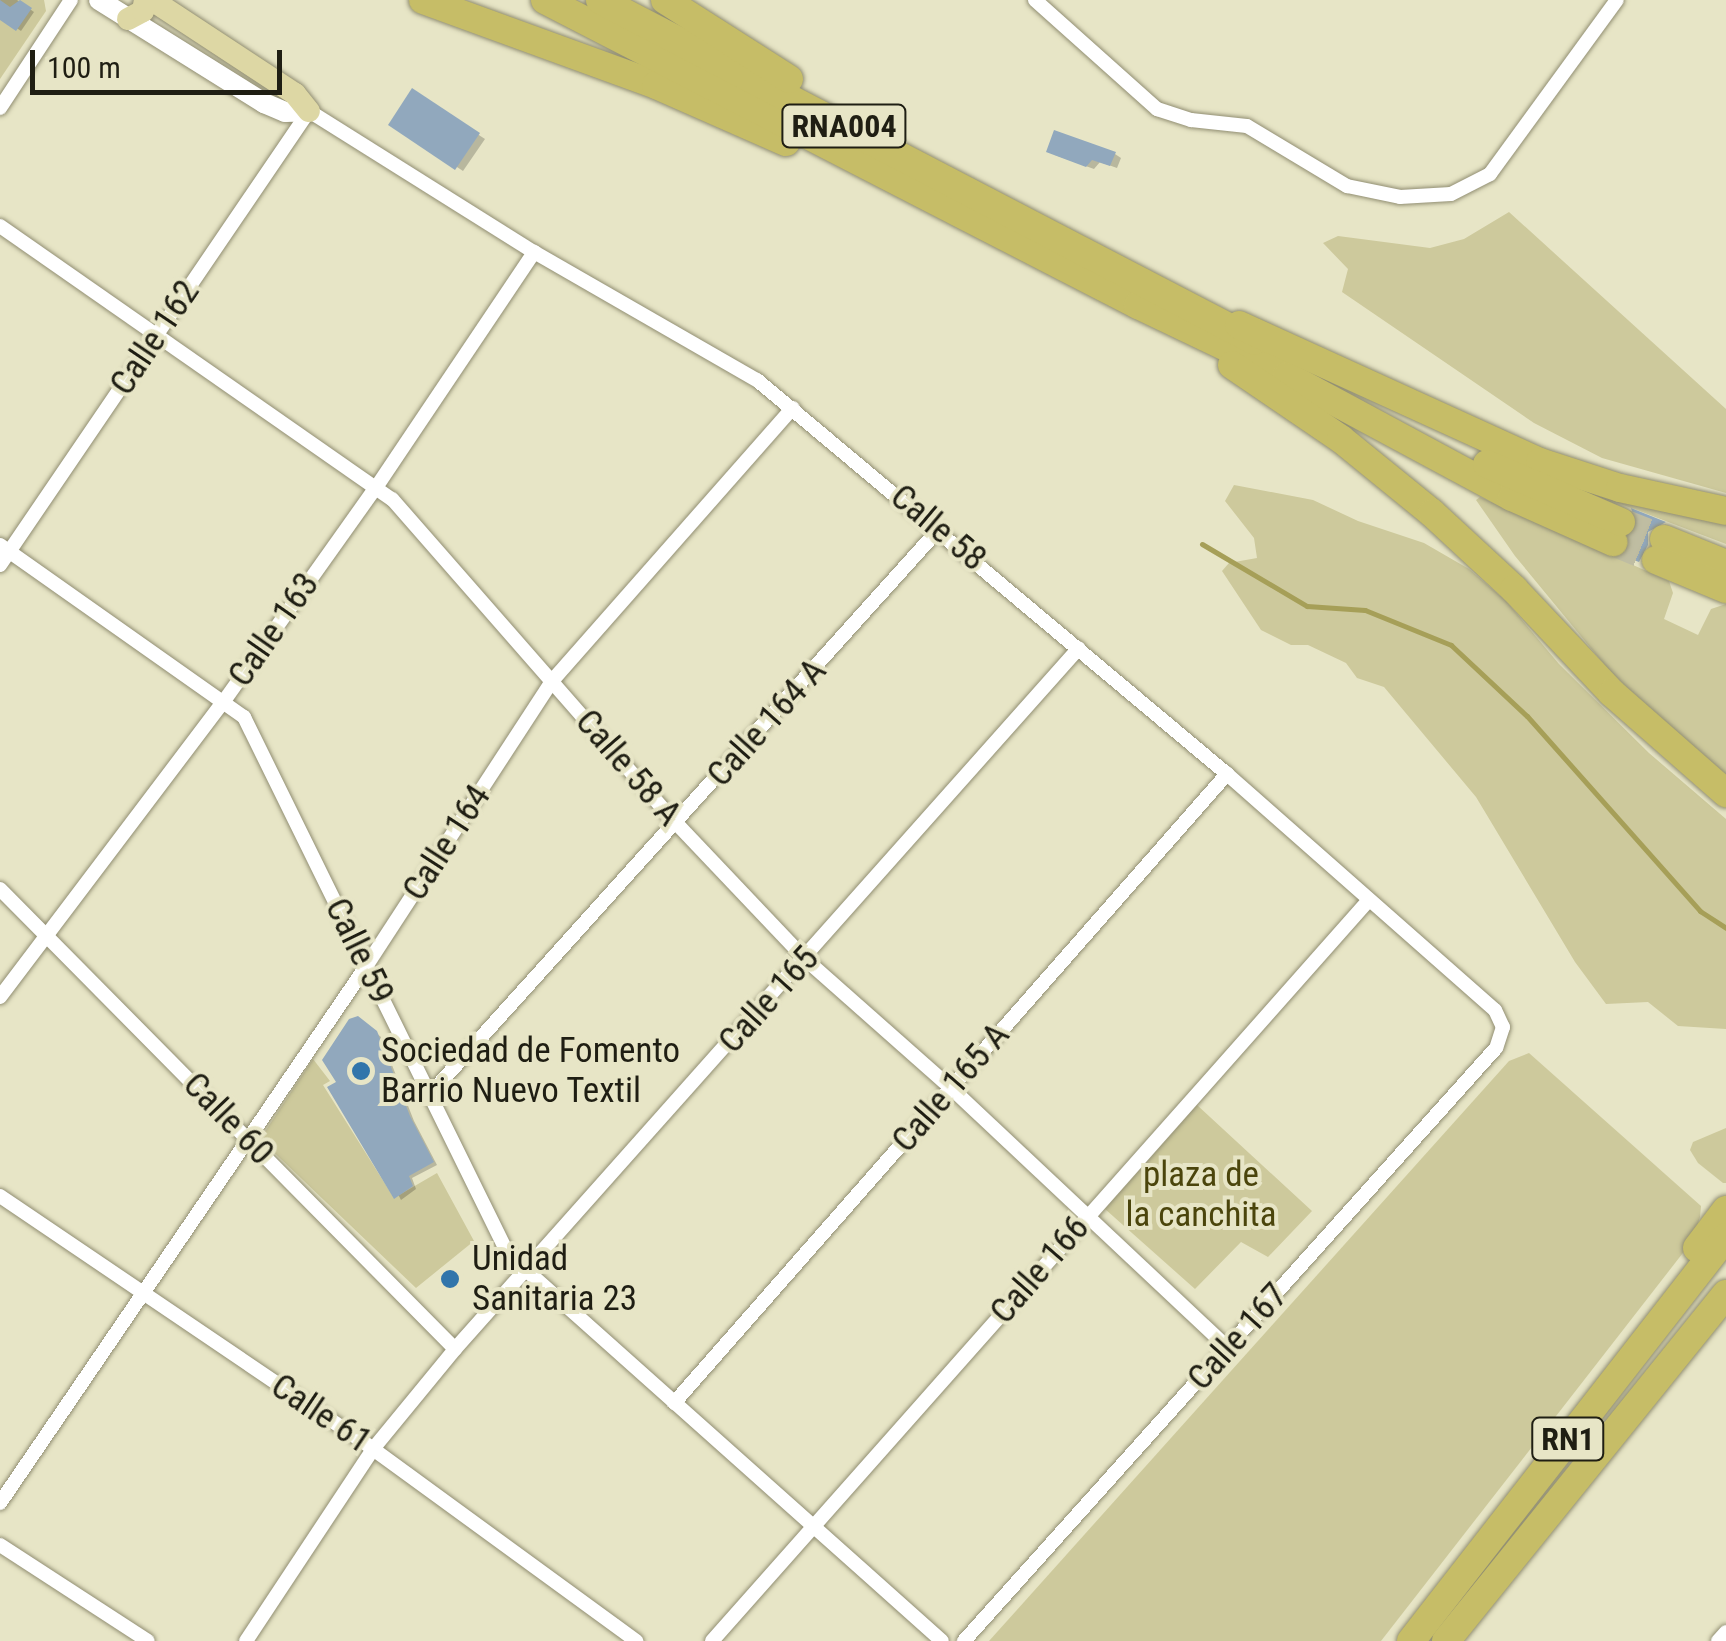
<!DOCTYPE html>
<style>
body{margin:0}
#map{position:relative;width:1726px;height:1641px;overflow:hidden;background:#e7e5c6;font-family:"Roboto Condensed",sans-serif}
div>[style]{position:absolute}
[style*='--x']{left:calc(var(--x)*1px);top:calc(var(--y)*1px);width:calc(var(--w)*1px);rotate:calc(var(--a)*1deg)}
.green>*{inset:0;background:#cdc99c}
.shadow>*{inset:0;background:#0003}
.stream>*{height:5px;margin:-2.5px;padding:0 2.5px;transform-origin:2.5px;border-radius:2.5px;background:#a69f58}
.building>*{inset:0;background:#91a8bd}
.motorway-tunnel>*{height:28px;margin-top:-14px;transform-origin:0;background:repeating-linear-gradient(90deg,#bfbda2 0 28px,transparent 0 42px)}
.roads{filter:drop-shadow(0 0 2px #918e72) drop-shadow(0 0 2px #918e72)}
.minor>*{height:14px;margin:-7px;padding:0 7px;transform-origin:7px;border-radius:7px;background:#fff}
.secondary>*{height:20px;margin:-10px;padding:0 10px;transform-origin:10px;border-radius:10px;background:#fff}
.primary>*{height:22px;margin:-11px;padding:0 11px;transform-origin:11px;border-radius:11px;background:#ddd7a4}
.motorway>*{height:28px;margin:-14px;padding:0 14px;transform-origin:14px;border-radius:14px;background:#c6bd67}
.dots>*{width:28px;height:28px;translate:-50% -50%;box-sizing:border-box;border:5px solid #e7e5c6;border-radius:50%}
span{translate:-50% -50%;white-space:nowrap;text-align:center;line-height:1.15;-webkit-text-stroke:8px #e7e5c6;paint-order:stroke}
.shield-label span{padding:2px 8px;background:#e7e5c6;border:2px solid;border-radius:8px;-webkit-text-stroke-width:0}
.shield-label{font-size:32px;color:#1f1e13;font-weight:700}
.street-label{font-size:35px;color:#1f1e13}
.poi-label{font-size:35px;color:#1f1e13}
.left{translate:0 -50%;text-align:left}
.park-label{font-size:35px;color:#4b450c}
.scale{position:absolute;left:30px;top:50px;width:252px;height:45px;box-sizing:border-box;border:5px solid #1f1e13;border-top:0;padding-left:12px;font-size:30px;line-height:35px;white-space:nowrap;color:#1f1e13;-webkit-text-stroke:8px #e7e5c6;paint-order:stroke}
</style>
<div id="map">
<div class="green">
<div style="clip-path:polygon(0 0,44px 0,46px 11px,0 79px)"></div>
<div style="clip-path:polygon(1509px 212px,1726px 409px,1726px 493px,1602px 458px,1534px 423px,1342px 292px,1348px 269px,1323px 243px,1338px 236px,1430px 248px,1464px 239px)"></div>
<div style="clip-path:polygon(1542px 474px,1726px 520px,1726px 544px)"></div>
<div style="clip-path:polygon(1234px 485px,1313px 500px,1358px 521px,1424px 543px,1469px 569px,1506px 601px,1559px 664px,1649px 753px,1726px 819px,1726px 1029px,1678px 1026px,1648px 1002px,1606px 1004px,1575px 962px,1476px 797px,1384px 687px,1357px 678px,1346px 663px,1308px 645px,1291px 645px,1261px 630px,1222px 571px,1229px 563px,1257px 558px,1254px 538px,1225px 501px)"></div>
<div style="clip-path:polygon(1480px 497px,1669px 581px,1673px 593px,1664px 619px,1698px 635px,1711px 609px,1726px 604px,1726px 777px,1680px 741px,1608px 669px,1515px 556px,1476px 500px)"></div>
<div style="clip-path:polygon(1529px 1053px,1701px 1206px,1700px 1217px,1693px 1240px,1381px 1641px,989px 1641px,1509px 1061px)"></div>
<div style="clip-path:polygon(313px 1059px,330px 1081px,323px 1085px,394px 1198px,437px 1173px,474px 1241px,416px 1288px,260px 1139px)"></div>
<div style="clip-path:polygon(1197px 1105px,1312px 1211px,1268px 1257px,1241px 1242px,1195px 1289px,1105px 1209px)"></div>
<div style="clip-path:polygon(1726px 1128px,1726px 1183px,1723px 1183px,1698px 1163px,1690px 1150px,1693px 1142px)"></div>
</div>
<div class="shadow">
<div style="clip-path:polygon(0 0,17px 0,34px 12px,21px 31px,0 17px)"></div>
<div style="clip-path:polygon(413px 92px,485px 139px,463px 171px,392px 124px)"></div>
<div style="clip-path:polygon(1115px 154px,1121px 158px,1117px 168px,1100px 162px,1094px 169px,1055px 155px)"></div>
<div style="clip-path:polygon(363px 1022px,381px 1037px,414px 1121px,437px 1165px,412px 1178px,416px 1189px,401px 1200px,340px 1082px)"></div>
</div>
<div class="stream">
<div style="--x:1202;--y:544;--w:122;--a:30.6"></div>
<div style="--x:1307;--y:606;--w:58;--a:3.9"></div>
<div style="--x:1365;--y:610;--w:93;--a:22.1"></div>
<div style="--x:1451;--y:645;--w:104;--a:43.1"></div>
<div style="--x:1527;--y:716;--w:261;--a:48.4"></div>
<div style="--x:1700;--y:911;--w:31;--a:33"></div>
</div>
<div class="building">
<div style="clip-path:polygon(0 0,10px 7px,20px 0,32px 8px,16px 31px,0 20px)"></div>
<div style="clip-path:polygon(412px 88px,480px 133px,455px 170px,388px 125px)"></div>
<div style="clip-path:polygon(1054px 130px,1116px 152px,1110px 166px,1092px 160px,1086px 167px,1046px 152px)"></div>
<div style="clip-path:polygon(1631px 508px,1666px 522px,1648px 532px,1648px 545px,1639px 562px,1623px 556px,1637px 528px)"></div>
<div style="clip-path:polygon(358px 1016px,377px 1031px,410px 1116px,434px 1162px,409px 1176px,413px 1186px,394px 1199px,327px 1087px,336px 1082px,322px 1060px,349px 1019px)"></div>
</div>
<div class="motorway-tunnel">
<div style="--x:1621;--y:522;--w:46;--a:21.6"></div>
<div style="--x:1613;--y:542;--w:47;--a:22.7"></div>
</div>
<div class="roads">
<div class="minor">
<div style="--x:1035;--y:0;--w:164;--a:41.8"></div>
<div style="--x:1157;--y:109;--w:36;--a:18"></div>
<div style="--x:1191;--y:120;--w:56;--a:6.1"></div>
<div style="--x:1247;--y:126;--w:117;--a:31"></div>
<div style="--x:1347;--y:186;--w:54;--a:11.7"></div>
<div style="--x:1400;--y:197;--w:51;--a:-3.4"></div>
<div style="--x:1451;--y:194;--w:44;--a:-27.1"></div>
<div style="--x:1490;--y:174;--w:215;--a:-53.9"></div>
<div style="--x:0;--y:108;--w:129;--a:-56.7"></div>
<div style="--x:0;--y:226;--w:478;--a:34.9"></div>
<div style="--x:392;--y:499;--w:432;--a:48.8"></div>
<div style="--x:677;--y:824;--w:186;--a:46.5"></div>
<div style="--x:805;--y:959;--w:195;--a:41.5"></div>
<div style="--x:951;--y:1088;--w:380;--a:43.2"></div>
<div style="--x:0;--y:545;--w:299;--a:35.2"></div>
<div style="--x:244;--y:717;--w:598;--a:63.82"></div>
<div style="--x:508;--y:1254;--w:581;--a:41.72"></div>
<div style="--x:0;--y:565;--w:549;--a:-55.76"></div>
<div style="--x:309;--y:111;--w:266;--a:32.1"></div>
<div style="--x:534;--y:252;--w:257;--a:29.9"></div>
<div style="--x:757;--y:380;--w:613;--a:39.97"></div>
<div style="--x:1227;--y:774;--w:357;--a:41.4"></div>
<div style="--x:1495;--y:1010;--w:19;--a:65"></div>
<div style="--x:1503;--y:1027;--w:22;--a:108"></div>
<div style="--x:1496;--y:1048;--w:797;--a:131.9"></div>
<div style="--x:0;--y:889;--w:647;--a:45.31"></div>
<div style="--x:0;--y:997;--w:371;--a:-52.9"></div>
<div style="--x:224;--y:701;--w:264;--a:-54.6"></div>
<div style="--x:377;--y:486;--w:282;--a:-56.1"></div>
<div style="--x:431;--y:1093;--w:759;--a:-47.99"></div>
<div style="--x:0;--y:1196;--w:451;--a:34.1"></div>
<div style="--x:373;--y:1449;--w:326;--a:36.1"></div>
<div style="--x:674;--y:1403;--w:838;--a:-48.68"></div>
<div style="--x:0;--y:1503;--w:648;--a:-55.7"></div>
<div style="--x:365;--y:968;--w:343;--a:-56.9"></div>
<div style="--x:552;--y:681;--w:364;--a:-48.6"></div>
<div style="--x:0;--y:1545;--w:176;--a:33"></div>
<div style="--x:246;--y:1641;--w:230;--a:-56.5"></div>
<div style="--x:373;--y:1449;--w:129;--a:-50.6"></div>
<div style="--x:455;--y:1349;--w:938;--a:-48.33"></div>
<div style="--x:712;--y:1641;--w:990;--a:-48.44"></div>
<div style="--x:1718;--y:1641;--w:12;--a:-48"></div>
</div>
<div class="secondary">
<div style="--x:99;--y:0;--w:195;--a:32"></div>
<div style="--x:264;--y:103;--w:23;--a:23"></div>
<div style="--x:285;--y:112;--w:24;--a:-2"></div>
</div>
<div class="primary">
<div style="--x:152;--y:0;--w:171;--a:33.3"></div>
<div style="--x:295;--y:94;--w:22;--a:51"></div>
<div style="--x:128;--y:19;--w:17;--a:-28"></div>
<div style="--x:143;--y:11;--w:11;--a:-80"></div>
</div>
<div class="motorway">
<div style="--x:423;--y:0;--w:248;--a:20"></div>
<div style="--x:656;--y:85;--w:142;--a:23.7"></div>
<div style="--x:545;--y:0;--w:667;--a:27.22"></div>
<div style="--x:1138;--y:305;--w:165;--a:25.5"></div>
<div style="--x:1287;--y:376;--w:255;--a:28.3"></div>
<div style="--x:1512;--y:497;--w:111;--a:24"></div>
<div style="--x:600;--y:0;--w:738;--a:27.5"></div>
<div style="--x:665;--y:0;--w:147;--a:32.5"></div>
<div style="--x:1239;--y:325;--w:331;--a:24.5"></div>
<div style="--x:1540;--y:462;--w:84;--a:18"></div>
<div style="--x:1620;--y:488;--w:108;--a:12.2"></div>
<div style="--x:1232;--y:365;--w:132;--a:34.2"></div>
<div style="--x:1341;--y:439;--w:117;--a:39.1"></div>
<div style="--x:1432;--y:513;--w:112;--a:42.8"></div>
<div style="--x:1514;--y:589;--w:143;--a:46.7"></div>
<div style="--x:1612;--y:693;--w:152;--a:41.3"></div>
<div style="--x:1487;--y:464;--w:146;--a:23.4"></div>
<div style="--x:1664;--y:539;--w:67;--a:22"></div>
<div style="--x:1656;--y:560;--w:76;--a:22.5"></div>
<div style="--x:1697;--y:1248;--w:48;--a:-52.7"></div>
<div style="--x:1411;--y:1641;--w:512;--a:-52.06"></div>
<div style="--x:1446;--y:1641;--w:446;--a:-51.1"></div>
</div>
</div>
<div class="dots">
<div style="left:361px;top:1071px;background:#3175ab"></div>
<div style="left:450px;top:1279px;background:#3175ab"></div>
</div>
<div class="shield-label">
<span style="left:844px;top:126px">RNA004</span>
<span style="left:1568px;top:1439px">RN1</span>
</div>
<div class="street-label">
<span style="left:155px;top:338px;rotate:-56deg">Calle 162</span>
<span style="left:938px;top:528px;rotate:40deg">Calle 58</span>
<span style="left:274px;top:630px;rotate:-55deg">Calle 163</span>
<span style="left:767px;top:723px;rotate:-48deg">Calle 164 A</span>
<span style="left:628px;top:768px;rotate:49deg">Calle 58 A</span>
<span style="left:447px;top:843px;rotate:-57deg">Calle 164</span>
<span style="left:359px;top:951px;rotate:64deg">Calle 59</span>
<span style="left:769px;top:1000px;rotate:-48deg">Calle 165</span>
<span style="left:951px;top:1088px;rotate:-49deg">Calle 165 A</span>
<span style="left:228px;top:1119px;rotate:46deg">Calle 60</span>
<span style="left:1040px;top:1270px;rotate:-49deg">Calle 166</span>
<span style="left:1238px;top:1337px;rotate:-48deg">Calle 167</span>
<span style="left:321px;top:1414px;rotate:34deg">Calle 61</span>
</div>
<div class="poi-label">
<span class="left" style="left:381px;top:1071px">Sociedad de Fomento<br>Barrio Nuevo Textil</span>
<span class="left" style="left:472px;top:1279px">Unidad<br>Sanitaria 23</span>
</div>
<div class="park-label">
<span style="left:1201px;top:1195px">plaza de<br>la canchita</span>
</div>
<div class="scale">100 m</div>
</div>
